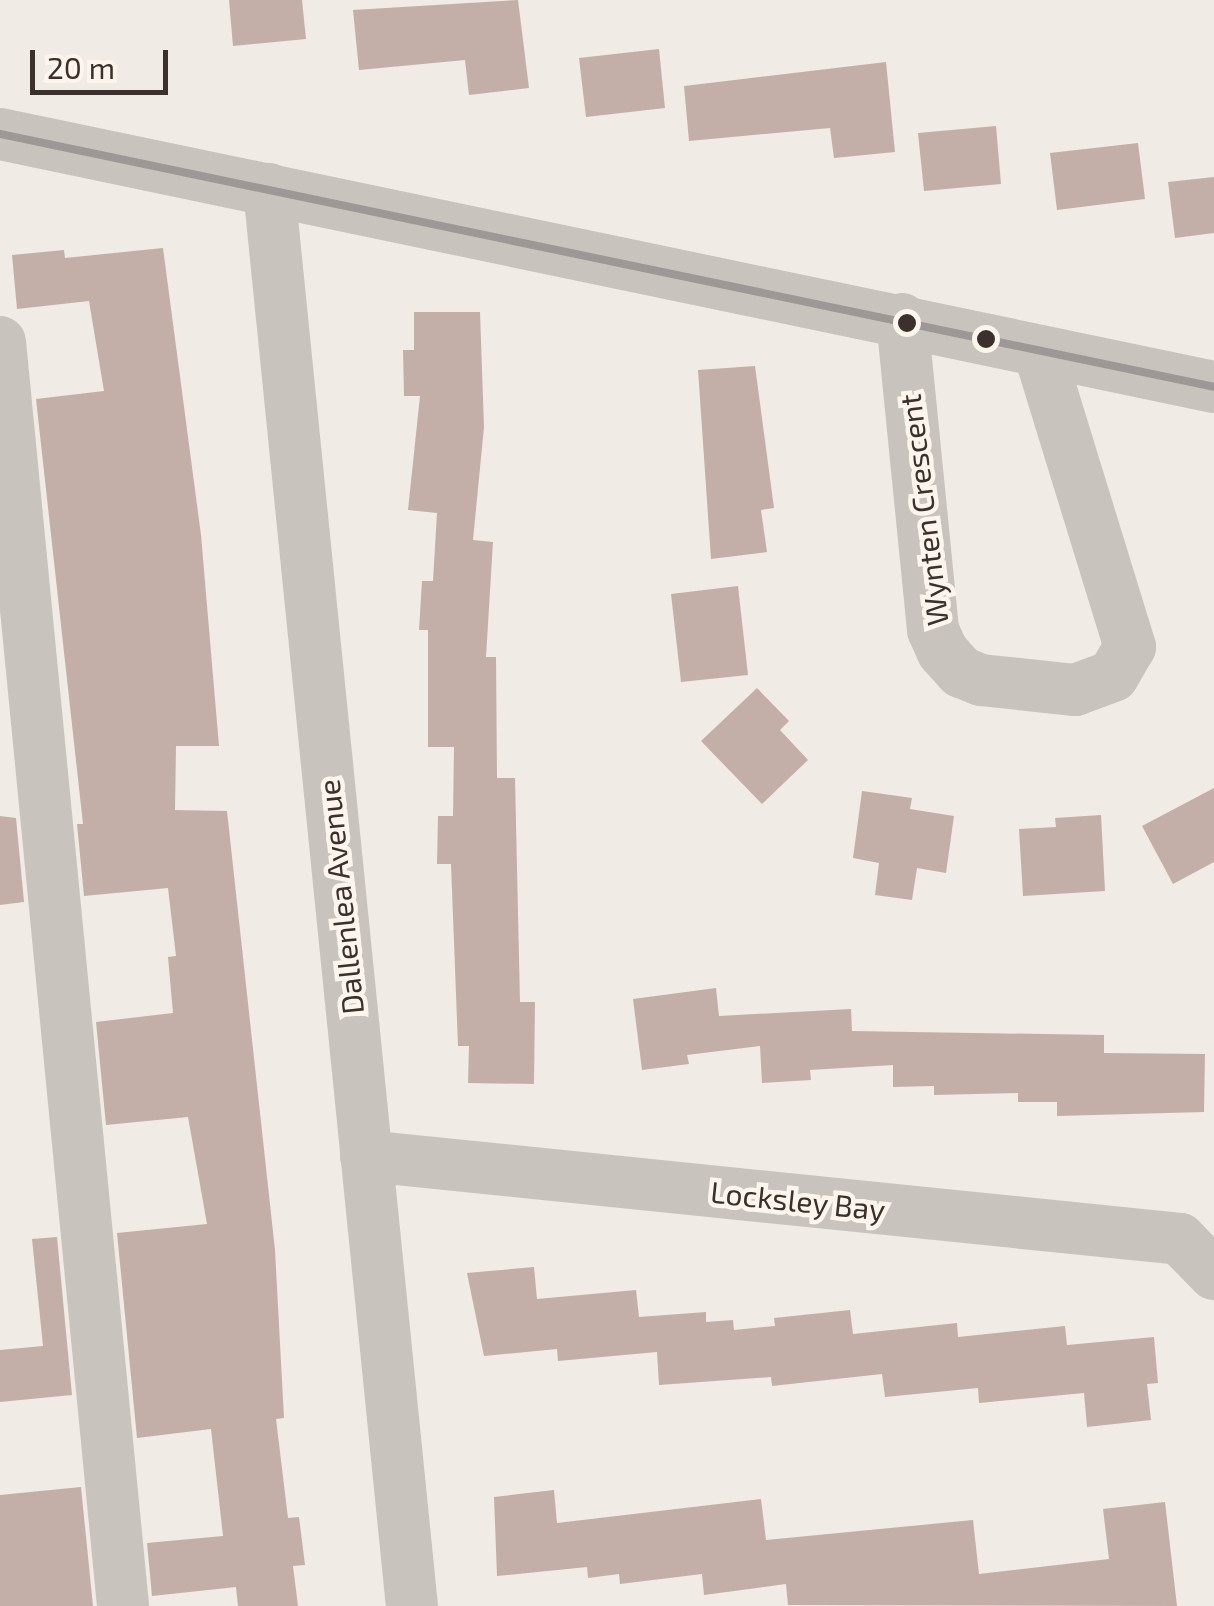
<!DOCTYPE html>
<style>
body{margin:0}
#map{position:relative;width:1214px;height:1606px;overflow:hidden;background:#f0ebe5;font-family:"Exo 2",sans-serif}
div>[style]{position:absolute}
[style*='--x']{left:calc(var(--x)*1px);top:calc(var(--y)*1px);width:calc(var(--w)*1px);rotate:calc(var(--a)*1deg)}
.building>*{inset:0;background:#c3afa7}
.minor>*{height:52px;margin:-26px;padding:0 26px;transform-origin:26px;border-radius:26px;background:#c9c3be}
.bus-1>*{height:8px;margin:-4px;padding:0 4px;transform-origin:4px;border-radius:4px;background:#9d9895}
.dots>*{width:28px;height:28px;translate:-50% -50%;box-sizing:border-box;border:5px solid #fbf5ee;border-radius:50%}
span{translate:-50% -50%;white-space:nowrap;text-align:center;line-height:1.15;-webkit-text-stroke:9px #fbf5ee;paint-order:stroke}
.street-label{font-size:30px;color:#3b302b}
.scale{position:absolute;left:30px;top:50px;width:138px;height:45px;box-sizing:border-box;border:5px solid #3b302b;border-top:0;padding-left:12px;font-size:30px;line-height:35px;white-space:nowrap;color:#3b302b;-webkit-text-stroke:8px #fbf5ee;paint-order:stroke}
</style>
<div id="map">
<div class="building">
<div style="clip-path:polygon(229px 0,302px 0,306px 39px,233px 46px)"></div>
<div style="clip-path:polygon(518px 0,529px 88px,469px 95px,465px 60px,359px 70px,353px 10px)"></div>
<div style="clip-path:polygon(659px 49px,665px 108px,586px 117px,579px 58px)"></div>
<div style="clip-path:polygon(886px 62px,895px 152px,834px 158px,830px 128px,689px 141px,684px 86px)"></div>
<div style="clip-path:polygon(996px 126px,1001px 184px,924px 191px,918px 133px)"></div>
<div style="clip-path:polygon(1138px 143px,1145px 199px,1057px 210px,1050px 153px)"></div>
<div style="clip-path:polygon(1214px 177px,1214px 233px,1175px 238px,1168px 182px)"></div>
<div style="clip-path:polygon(163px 248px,201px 535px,219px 746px,176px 746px,175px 810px,227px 811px,275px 1250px,284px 1418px,276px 1419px,288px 1518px,299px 1517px,305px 1565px,293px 1566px,298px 1606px,238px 1606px,236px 1587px,152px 1596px,147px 1543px,223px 1536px,211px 1429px,137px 1438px,117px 1233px,207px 1224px,188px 1117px,106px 1125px,96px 1022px,173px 1013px,168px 957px,176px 956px,168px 888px,84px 896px,77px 824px,83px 824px,36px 399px,104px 391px,89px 301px,17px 309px,12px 255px,64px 250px,65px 258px)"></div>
<div style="clip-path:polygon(414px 312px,480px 312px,484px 427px,473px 540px,493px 542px,486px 657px,496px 657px,497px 778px,515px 778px,520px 1002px,535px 1002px,534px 1084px,468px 1083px,469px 1046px,458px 1046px,451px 864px,437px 864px,438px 816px,453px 816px,454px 747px,428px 747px,428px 630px,419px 630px,422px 581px,433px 581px,437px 513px,408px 510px,420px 396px,404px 396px,403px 350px,414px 350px)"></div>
<div style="clip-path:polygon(755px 366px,774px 508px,761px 510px,767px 552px,711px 559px,698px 370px)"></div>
<div style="clip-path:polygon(738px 586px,748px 675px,681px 682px,671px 594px)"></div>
<div style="clip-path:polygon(757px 688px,789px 721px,780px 730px,808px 760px,762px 804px,701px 741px)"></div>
<div style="clip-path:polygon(1214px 788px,1214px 862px,1173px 884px,1142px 826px)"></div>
<div style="clip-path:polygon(862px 791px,912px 798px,910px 809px,954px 816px,946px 873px,917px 868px,912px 900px,875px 895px,879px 863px,853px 858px)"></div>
<div style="clip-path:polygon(1101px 815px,1105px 891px,1023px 896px,1019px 829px,1056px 827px,1055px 818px)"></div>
<div style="clip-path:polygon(0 816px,16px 818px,24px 902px,0 905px)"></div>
<div style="clip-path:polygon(716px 988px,719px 1016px,851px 1009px,852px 1031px,1104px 1035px,1104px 1053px,1205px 1054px,1204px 1112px,1057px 1116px,1057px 1102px,1018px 1102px,1018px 1093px,934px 1095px,934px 1086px,893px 1087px,893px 1065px,810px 1070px,811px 1080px,762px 1083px,760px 1046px,687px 1055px,689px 1064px,642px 1070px,633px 999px)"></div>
<div style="clip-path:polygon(57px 1237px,72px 1395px,0 1402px,0 1350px,43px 1346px,32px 1239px)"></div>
<div style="clip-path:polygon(534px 1267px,537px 1299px,636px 1290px,639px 1317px,706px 1312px,706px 1322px,733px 1320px,734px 1330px,775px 1326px,774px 1318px,850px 1310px,853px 1334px,957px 1323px,958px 1337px,1065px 1326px,1067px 1345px,1154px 1337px,1158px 1383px,1147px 1384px,1151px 1420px,1087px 1427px,1084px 1393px,979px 1403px,978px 1388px,885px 1397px,882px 1374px,772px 1386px,771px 1377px,659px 1385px,657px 1352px,558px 1361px,557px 1349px,484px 1356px,467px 1273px)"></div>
<div style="clip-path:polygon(81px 1487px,93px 1606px,0 1606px,0 1495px)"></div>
<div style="clip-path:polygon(554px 1490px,557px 1523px,761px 1499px,766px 1540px,973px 1520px,979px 1574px,1109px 1559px,1103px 1509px,1165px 1502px,1177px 1606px,788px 1605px,786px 1584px,704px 1595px,702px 1574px,620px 1584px,619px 1574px,588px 1578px,587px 1567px,497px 1576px,494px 1497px)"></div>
</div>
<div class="minor">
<div style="--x:0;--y:134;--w:1240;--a:11.77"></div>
<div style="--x:269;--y:189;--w:1424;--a:84.24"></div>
<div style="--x:902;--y:319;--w:313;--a:84.3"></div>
<div style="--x:933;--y:630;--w:24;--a:66"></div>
<div style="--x:943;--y:652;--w:27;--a:48"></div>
<div style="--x:961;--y:672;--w:22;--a:22"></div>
<div style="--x:981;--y:680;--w:95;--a:6.1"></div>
<div style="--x:1075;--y:690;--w:40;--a:-20.2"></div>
<div style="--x:1113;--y:676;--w:34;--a:-60"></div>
<div style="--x:1130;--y:647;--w:309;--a:-107.1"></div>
<div style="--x:0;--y:342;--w:1270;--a:84.44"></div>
<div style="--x:366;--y:1156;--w:818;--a:5.82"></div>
<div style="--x:1180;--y:1239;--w:49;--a:45.8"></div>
</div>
<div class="bus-1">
<div style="--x:0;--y:134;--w:1240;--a:11.77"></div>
</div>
<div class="dots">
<div style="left:907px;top:323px;background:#3b302b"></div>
<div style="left:986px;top:339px;background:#3b302b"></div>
</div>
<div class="street-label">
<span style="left:923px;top:510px;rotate:-97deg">Wynten Crescent</span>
<span style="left:340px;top:897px;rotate:-96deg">Dallenlea Avenue</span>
<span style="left:798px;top:1200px;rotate:6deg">Locksley Bay</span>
</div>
<div class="scale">20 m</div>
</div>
